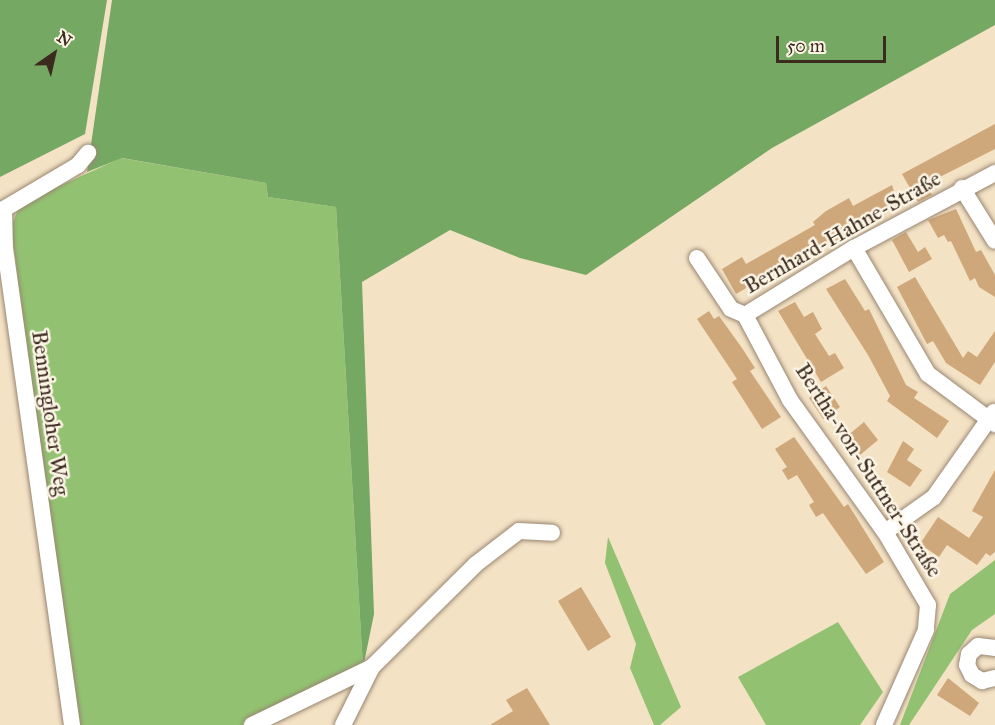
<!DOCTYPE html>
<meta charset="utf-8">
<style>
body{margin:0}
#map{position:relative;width:995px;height:725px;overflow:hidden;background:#f4e2c5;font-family:"IM FELL Great Primer",serif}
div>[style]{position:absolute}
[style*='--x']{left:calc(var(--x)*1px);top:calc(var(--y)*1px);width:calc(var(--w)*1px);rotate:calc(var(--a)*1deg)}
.green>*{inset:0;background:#92c271}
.forest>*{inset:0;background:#75a863}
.building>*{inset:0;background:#cea77a}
.roads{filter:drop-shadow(0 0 2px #988672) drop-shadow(0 0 2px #988672)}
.minor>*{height:16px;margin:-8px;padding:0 8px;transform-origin:8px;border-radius:8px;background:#fff}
span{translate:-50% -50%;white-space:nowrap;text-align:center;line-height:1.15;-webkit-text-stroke:5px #fcf5e5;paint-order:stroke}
.street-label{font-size:22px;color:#3b2a1e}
.north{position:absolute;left:24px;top:24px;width:60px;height:60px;-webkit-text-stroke:4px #fcf5e5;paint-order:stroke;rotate:34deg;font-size:16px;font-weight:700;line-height:24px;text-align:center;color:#3b2a1e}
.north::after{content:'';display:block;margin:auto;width:21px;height:27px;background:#3b2a1e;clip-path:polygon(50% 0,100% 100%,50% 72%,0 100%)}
.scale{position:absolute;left:776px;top:36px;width:110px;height:27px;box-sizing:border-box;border:3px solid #3b2a1e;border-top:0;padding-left:8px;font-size:18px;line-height:21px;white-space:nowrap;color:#3b2a1e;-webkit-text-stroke:4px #fcf5e5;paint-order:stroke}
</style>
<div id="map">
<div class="green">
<div style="clip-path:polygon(121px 158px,266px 183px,268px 197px,336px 207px,363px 668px,242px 725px,78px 725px,11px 227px,20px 204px)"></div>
<div style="clip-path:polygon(608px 537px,681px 707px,660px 725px,654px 725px,630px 668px,636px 644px,605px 563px)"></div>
<div style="clip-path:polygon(995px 560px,995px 614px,972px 630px,909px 725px,900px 725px,950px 594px)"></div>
<div style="clip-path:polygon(838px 622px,883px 692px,860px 725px,766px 725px,738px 677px)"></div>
</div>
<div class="forest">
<div style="clip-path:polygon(0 0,107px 0,85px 134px,0 177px)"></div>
<div style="clip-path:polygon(112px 0,995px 0,995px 25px,772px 148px,586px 275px,520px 258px,450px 230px,362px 282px,374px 614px,363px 668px,336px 207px,268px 197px,266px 183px,122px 158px,87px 172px)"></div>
</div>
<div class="building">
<div style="clip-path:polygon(995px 124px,995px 149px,926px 184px,932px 195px,918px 202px,902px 174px)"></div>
<div style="clip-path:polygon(892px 185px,899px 206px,806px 258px,804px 254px,736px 294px,722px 269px,742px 257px,746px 264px,815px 225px,813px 222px,826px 211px,849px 198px,853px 206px)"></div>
<div style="clip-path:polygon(956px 209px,976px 252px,981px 250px,995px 275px,995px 297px,979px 287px,975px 278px,970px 281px,951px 241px,948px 242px,944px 235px,938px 238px,928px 220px)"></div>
<div style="clip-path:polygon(906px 232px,918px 252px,925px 247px,932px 259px,909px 272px,892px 240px)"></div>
<div style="clip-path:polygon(915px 277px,963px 358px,968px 351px,977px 357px,995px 331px,995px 362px,980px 385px,946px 363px,933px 341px,927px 344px,897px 287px)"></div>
<div style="clip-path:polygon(845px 279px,865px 311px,869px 309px,906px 385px,918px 392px,914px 398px,949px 421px,937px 438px,887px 401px,890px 396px,868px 355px,826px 289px)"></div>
<div style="clip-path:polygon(795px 302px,804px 317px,813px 312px,822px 329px,815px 334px,829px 356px,835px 353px,844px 368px,821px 382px,778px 311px)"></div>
<div style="clip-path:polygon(709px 311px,714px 319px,719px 316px,742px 348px,755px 368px,750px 371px,781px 417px,762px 429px,732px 382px,737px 379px,697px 319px)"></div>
<div style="clip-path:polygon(826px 386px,840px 407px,823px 419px,809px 398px)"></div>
<div style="clip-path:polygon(864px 422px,878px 440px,860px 455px,846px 437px)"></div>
<div style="clip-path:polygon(794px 437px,844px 507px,848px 504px,884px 562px,866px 574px,823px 513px,816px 517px,809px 505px,814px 502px,797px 475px,788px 480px,782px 470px,787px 467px,775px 449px)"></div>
<div style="clip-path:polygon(903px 441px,914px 449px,907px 460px,922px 470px,910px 487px,887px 472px)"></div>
<div style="clip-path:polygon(995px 470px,995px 552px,990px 556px,986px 553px,977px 565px,947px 545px,939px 557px,920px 544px,938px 517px,969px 538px,983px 517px,972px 511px)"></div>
<div style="clip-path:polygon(581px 587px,611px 637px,588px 651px,558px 601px)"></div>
<div style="clip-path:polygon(948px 678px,979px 703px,970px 716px,937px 695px)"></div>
<div style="clip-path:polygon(527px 688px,550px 725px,490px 725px,513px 711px,506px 700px)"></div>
</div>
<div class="roads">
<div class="minor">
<div style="--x:962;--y:188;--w:62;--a:58.1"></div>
<div style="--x:854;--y:248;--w:146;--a:59.6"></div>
<div style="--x:928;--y:374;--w:84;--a:36.7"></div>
<div style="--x:697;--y:258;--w:61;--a:56.3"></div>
<div style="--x:731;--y:309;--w:15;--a:23"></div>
<div style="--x:745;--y:315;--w:96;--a:62.1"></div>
<div style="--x:790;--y:400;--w:163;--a:54.3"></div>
<div style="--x:885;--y:532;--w:85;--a:59.5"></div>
<div style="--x:928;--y:605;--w:25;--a:95"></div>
<div style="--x:926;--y:630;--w:104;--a:113.9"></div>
<div style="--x:745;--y:315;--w:128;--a:-31.6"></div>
<div style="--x:854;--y:248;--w:160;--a:-28"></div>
<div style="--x:885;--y:532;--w:60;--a:-35.5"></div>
<div style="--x:934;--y:497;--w:104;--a:-54.8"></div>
<div style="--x:995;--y:648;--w:17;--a:-173"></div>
<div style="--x:978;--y:646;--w:12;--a:138"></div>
<div style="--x:969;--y:654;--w:11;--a:100"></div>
<div style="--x:967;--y:665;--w:11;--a:63"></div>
<div style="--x:972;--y:675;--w:12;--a:31"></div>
<div style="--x:982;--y:681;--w:13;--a:-13"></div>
<div style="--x:72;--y:725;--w:480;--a:-98"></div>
<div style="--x:5;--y:250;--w:41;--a:-91.4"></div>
<div style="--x:4;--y:209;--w:86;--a:-30.7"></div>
<div style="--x:78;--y:165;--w:16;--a:-50"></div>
<div style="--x:252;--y:725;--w:133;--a:-25.8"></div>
<div style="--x:372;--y:667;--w:146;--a:-44.7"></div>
<div style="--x:476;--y:564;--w:54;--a:-37.5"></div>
<div style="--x:519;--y:531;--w:33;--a:3"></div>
<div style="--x:343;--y:725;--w:65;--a:-63.4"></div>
</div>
</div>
<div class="street-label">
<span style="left:842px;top:232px;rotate:-30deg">Bernhard-Hahne-Straße</span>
<span style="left:51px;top:413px;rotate:82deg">Benningloher Weg</span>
<span style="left:869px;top:470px;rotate:57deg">Bertha-von-Suttner-Straße</span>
</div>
<div class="north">N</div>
<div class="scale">50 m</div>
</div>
